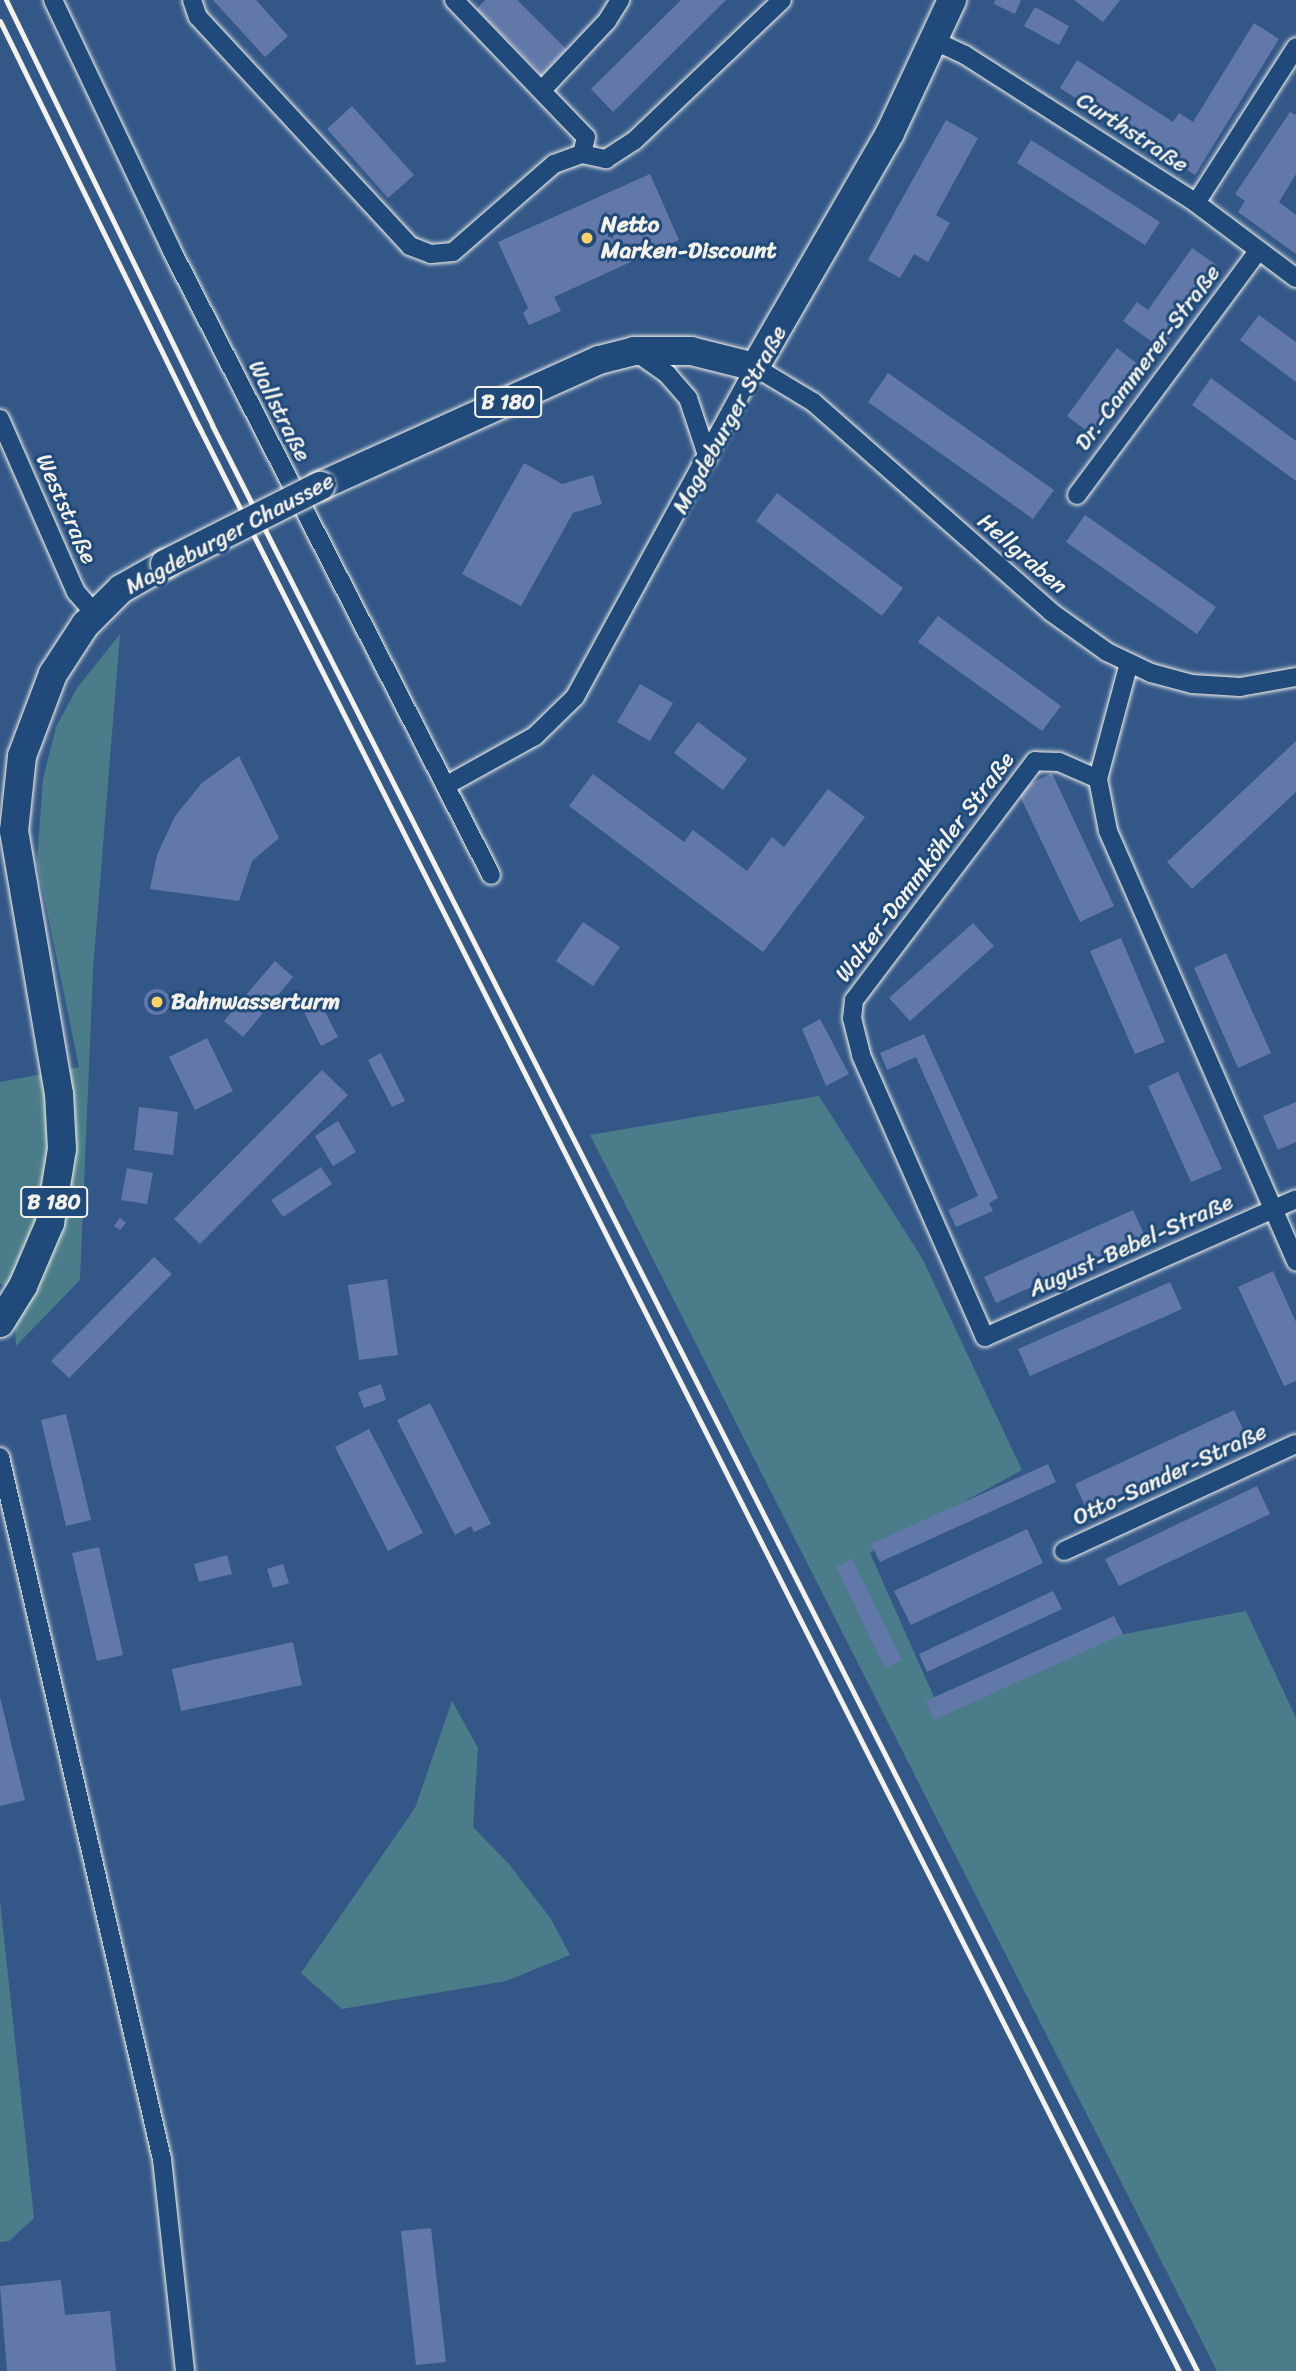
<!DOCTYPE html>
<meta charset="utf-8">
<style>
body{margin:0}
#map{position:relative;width:1296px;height:2371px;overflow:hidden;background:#335888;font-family:Sriracha,sans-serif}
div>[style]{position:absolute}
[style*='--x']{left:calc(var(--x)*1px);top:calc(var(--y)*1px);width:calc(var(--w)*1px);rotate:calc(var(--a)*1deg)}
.green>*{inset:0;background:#4a7d89}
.building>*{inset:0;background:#6278a8}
.round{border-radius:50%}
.roads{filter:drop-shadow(0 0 2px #f4f1e8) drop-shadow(0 0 2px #f4f1e8)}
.minor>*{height:18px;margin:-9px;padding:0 9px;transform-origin:9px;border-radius:9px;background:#1f4a7a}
.primary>*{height:28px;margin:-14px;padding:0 14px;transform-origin:14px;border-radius:14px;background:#1f4a7a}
.rail>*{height:5px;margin:-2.5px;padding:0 2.5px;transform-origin:2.5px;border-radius:2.5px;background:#f4f1e8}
.bridges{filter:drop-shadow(0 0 2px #f4f1e8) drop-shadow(0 0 2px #f4f1e8)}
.primary-bridge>*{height:28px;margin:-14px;padding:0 14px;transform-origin:14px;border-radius:14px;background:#1f4a7a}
.dots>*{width:19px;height:19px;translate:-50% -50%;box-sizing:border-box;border:4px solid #1f4a7a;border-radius:50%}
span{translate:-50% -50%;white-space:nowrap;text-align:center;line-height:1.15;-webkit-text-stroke:6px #1f4a7a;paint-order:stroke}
.shield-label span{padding:2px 5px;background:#1f4a7a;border:2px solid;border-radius:5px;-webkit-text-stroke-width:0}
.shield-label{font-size:21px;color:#f4f1e8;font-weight:700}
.street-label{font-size:23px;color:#f4f1e8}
.poi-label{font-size:23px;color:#f4f1e8;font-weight:700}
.left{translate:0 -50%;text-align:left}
</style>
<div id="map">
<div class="green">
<div style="clip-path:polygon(120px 634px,93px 970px,80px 1280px,16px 1346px,13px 1291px,0 1283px,0 1082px,79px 1067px,37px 862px,43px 779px,56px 727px,77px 688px)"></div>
<div style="clip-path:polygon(819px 1096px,922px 1258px,1022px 1470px,870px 1553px,942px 1715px,1119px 1635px,1246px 1611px,1296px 1718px,1296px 2371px,1217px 2371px,590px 1135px)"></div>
<div style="clip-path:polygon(452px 1701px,478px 1748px,473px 1827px,509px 1864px,551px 1919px,570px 1955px,506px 1981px,342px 2009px,301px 1973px,415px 1808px)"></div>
<div style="clip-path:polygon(0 1901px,34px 2218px,9px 2241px,0 2242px)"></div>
</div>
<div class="building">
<div style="clip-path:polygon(213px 0,256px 0,288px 36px,265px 57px)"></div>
<div style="clip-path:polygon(485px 0,517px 0,566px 49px,542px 75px,477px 9px)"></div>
<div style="clip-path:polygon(681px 0,726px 0,613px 112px,591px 89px)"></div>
<div style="clip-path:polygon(995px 0,1021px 0,1015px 14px,994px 4px)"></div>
<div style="clip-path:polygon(1074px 0,1120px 0,1103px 22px)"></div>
<div style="clip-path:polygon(1035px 7px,1069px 26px,1059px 45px,1024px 26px)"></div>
<div style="clip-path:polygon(1254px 23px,1279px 39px,1195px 175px,1060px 88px,1077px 60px,1173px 122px,1179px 113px,1193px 122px)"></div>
<div style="clip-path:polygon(352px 106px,414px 175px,388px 198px,327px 129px)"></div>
<div style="clip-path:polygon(1290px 112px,1296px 115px,1296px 174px,1279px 202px,1296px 215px,1296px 254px,1238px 212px,1245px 201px,1235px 194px)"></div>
<div style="clip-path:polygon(946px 120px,978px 138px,936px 215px,950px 223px,928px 262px,914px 254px,900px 278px,868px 260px)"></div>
<div style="clip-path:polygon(1031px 140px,1160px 222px,1145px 245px,1017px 163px)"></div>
<div style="clip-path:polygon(650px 174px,679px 240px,554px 297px,561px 311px,529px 325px,523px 313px,528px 308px,498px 242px)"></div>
<div style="clip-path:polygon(1192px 248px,1218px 266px,1162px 349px,1123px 321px,1137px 302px,1148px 310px)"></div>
<div style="clip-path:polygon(1259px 315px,1296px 342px,1296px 382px,1240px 340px)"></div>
<div style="clip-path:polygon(1117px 348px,1145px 370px,1095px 437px,1067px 416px)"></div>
<div style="clip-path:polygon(888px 373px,1054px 490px,1033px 519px,868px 402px)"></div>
<div style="clip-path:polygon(1211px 378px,1296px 441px,1296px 481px,1192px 405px)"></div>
<div style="clip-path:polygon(524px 463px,562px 484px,593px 475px,602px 504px,573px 513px,521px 606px,462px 574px)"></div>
<div style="clip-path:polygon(777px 493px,903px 588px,882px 616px,756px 521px)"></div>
<div style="clip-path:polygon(1085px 515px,1216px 607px,1197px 634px,1066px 542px)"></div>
<div style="clip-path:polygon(938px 616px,1061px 706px,1042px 731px,918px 642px)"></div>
<div style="clip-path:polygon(640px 684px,673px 703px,650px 741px,617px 722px)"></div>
<div style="clip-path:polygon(698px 722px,747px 759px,723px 790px,674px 753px)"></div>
<div style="clip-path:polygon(1296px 741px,1296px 792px,1192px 889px,1167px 862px)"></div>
<div style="clip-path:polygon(239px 756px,279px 838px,252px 861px,239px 901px,150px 889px,157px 855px,175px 816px,202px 783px)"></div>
<div style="clip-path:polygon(1052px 773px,1114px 906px,1080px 922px,1017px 790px)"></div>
<div style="clip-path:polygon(593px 774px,684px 842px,693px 830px,747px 871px,772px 837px,784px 847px,828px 789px,865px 817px,763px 952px,569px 806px)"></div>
<div style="clip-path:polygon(583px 922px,620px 947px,593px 986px,556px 961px)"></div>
<div style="clip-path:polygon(973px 923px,994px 946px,910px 1021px,889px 998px)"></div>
<div style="clip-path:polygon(1121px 938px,1165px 1042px,1135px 1054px,1090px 951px)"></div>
<div style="clip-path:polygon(1226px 953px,1271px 1053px,1238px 1068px,1194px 968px)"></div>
<div style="clip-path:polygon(275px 961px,293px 977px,243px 1037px,224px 1021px)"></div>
<div class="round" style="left:144px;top:989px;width:26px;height:26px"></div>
<div style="clip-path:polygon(318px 998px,338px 1037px,321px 1046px,301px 1006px)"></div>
<div style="clip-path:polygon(820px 1019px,849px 1074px,826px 1086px,802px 1029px)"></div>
<div style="clip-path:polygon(924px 1034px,998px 1198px,989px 1203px,993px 1211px,956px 1227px,948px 1210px,978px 1196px,916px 1057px,887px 1070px,880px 1053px)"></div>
<div style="clip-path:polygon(207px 1038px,233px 1091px,195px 1110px,169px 1057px)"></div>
<div style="clip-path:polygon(381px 1053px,405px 1101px,392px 1107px,368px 1060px)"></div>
<div style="clip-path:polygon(322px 1070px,348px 1095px,200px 1244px,174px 1219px)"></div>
<div style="clip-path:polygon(1178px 1072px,1222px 1169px,1191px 1182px,1148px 1086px)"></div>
<div style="clip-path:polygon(1296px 1102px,1296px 1142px,1278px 1150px,1263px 1116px)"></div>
<div style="clip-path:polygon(139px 1107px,178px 1112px,173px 1155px,134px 1150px)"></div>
<div style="clip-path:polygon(338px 1121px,356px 1152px,333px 1166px,315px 1136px)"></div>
<div style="clip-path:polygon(321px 1167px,332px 1184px,283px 1217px,271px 1200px)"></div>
<div style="clip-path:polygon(127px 1168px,153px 1173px,147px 1204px,121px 1200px)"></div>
<div style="clip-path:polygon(1133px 1210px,1145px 1236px,996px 1303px,984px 1277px)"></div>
<div style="clip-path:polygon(120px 1218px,126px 1223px,120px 1230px,114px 1226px)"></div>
<div style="clip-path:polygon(154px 1257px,172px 1274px,69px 1378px,51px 1361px)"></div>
<div style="clip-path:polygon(1273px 1271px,1296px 1322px,1296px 1381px,1284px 1386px,1238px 1287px)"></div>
<div style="clip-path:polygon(387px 1279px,398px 1355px,359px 1360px,348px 1285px)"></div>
<div style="clip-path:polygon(1170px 1282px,1182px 1309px,1030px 1376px,1018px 1349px)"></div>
<div style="clip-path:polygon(381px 1384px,386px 1400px,364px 1408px,358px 1392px)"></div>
<div style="clip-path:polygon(430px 1403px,491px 1524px,474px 1532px,471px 1526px,455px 1535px,397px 1420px)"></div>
<div style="clip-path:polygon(1234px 1410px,1246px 1435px,1087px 1510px,1075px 1484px)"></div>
<div style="clip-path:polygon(66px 1414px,91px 1520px,66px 1526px,41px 1420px)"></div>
<div style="clip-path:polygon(369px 1429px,423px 1533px,388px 1551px,335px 1447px)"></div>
<div style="clip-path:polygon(1048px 1464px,1056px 1482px,880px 1562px,871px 1544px)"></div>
<div style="clip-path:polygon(1257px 1486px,1270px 1514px,1119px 1586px,1105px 1559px)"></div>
<div style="clip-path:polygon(1027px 1529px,1043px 1563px,911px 1625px,894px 1591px)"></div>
<div style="clip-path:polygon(99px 1547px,123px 1655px,97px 1661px,72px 1553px)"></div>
<div style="clip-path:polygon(227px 1555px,232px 1574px,199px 1582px,194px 1564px)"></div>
<div style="clip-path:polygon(852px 1559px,902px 1660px,885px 1668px,836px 1567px)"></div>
<div style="clip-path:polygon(283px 1564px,289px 1583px,273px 1588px,267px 1569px)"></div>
<div style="clip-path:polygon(1053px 1591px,1062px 1609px,927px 1672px,919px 1654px)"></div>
<div style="clip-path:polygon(1114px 1616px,1123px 1634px,934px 1720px,926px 1701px)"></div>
<div style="clip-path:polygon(293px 1642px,302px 1685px,181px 1711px,172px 1669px)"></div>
<div style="clip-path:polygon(0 1697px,25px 1800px,0 1806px)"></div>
<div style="clip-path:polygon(431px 2228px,446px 2362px,416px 2365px,401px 2231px)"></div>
<div style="clip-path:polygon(61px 2280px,65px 2315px,110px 2311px,116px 2371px,7px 2371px,0 2286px)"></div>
</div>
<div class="roads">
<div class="minor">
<div style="--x:53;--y:0;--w:276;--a:64.6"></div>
<div style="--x:171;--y:249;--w:703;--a:62.92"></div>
<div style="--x:192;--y:0;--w:18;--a:71"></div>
<div style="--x:198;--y:17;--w:312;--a:47.2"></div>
<div style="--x:410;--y:246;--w:22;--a:21"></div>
<div style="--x:431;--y:254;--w:22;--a:-5"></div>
<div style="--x:453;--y:252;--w:134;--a:-41.1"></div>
<div style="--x:554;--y:164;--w:30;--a:-20"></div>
<div style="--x:454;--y:0;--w:190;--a:46.1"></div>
<div style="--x:586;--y:137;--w:17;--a:103"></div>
<div style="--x:582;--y:154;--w:25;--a:12"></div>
<div style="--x:606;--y:159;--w:33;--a:-33"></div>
<div style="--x:634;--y:141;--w:204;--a:-43.6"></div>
<div style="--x:935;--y:41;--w:33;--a:25"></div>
<div style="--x:965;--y:55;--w:274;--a:32.6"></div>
<div style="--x:1196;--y:203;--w:125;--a:36.9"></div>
<div style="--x:542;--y:90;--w:95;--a:-46.7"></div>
<div style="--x:607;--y:21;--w:25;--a:-58"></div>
<div style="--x:1196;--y:203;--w:185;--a:-57.3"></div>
<div style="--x:637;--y:353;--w:37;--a:35"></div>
<div style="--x:667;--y:374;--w:32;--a:49"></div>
<div style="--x:688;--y:398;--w:63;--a:71.6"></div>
<div style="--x:0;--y:419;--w:189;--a:66.3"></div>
<div style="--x:76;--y:592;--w:29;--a:49"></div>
<div style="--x:1077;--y:495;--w:304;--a:-53.4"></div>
<div style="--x:1129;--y:663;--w:120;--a:105"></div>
<div style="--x:1098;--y:779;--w:53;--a:79.1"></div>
<div style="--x:1108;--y:831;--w:470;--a:66.4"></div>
<div style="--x:1098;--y:779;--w:43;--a:-156.4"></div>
<div style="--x:1059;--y:762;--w:24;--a:-178"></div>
<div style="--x:1035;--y:761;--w:300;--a:127.1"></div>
<div style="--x:854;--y:1000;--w:18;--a:96"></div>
<div style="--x:852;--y:1018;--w:38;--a:76"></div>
<div style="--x:861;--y:1055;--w:308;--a:66.3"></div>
<div style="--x:985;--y:1337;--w:340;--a:-23.9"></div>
<div style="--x:447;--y:785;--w:101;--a:-29.1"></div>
<div style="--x:535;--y:736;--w:56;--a:-44.3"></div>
<div style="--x:575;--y:697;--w:376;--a:-61.4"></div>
<div style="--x:755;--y:367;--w:68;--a:31.1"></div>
<div style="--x:813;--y:402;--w:317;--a:41.4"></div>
<div style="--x:1051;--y:612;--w:69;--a:35.5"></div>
<div style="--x:1107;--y:652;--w:49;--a:25.5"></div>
<div style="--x:1151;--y:673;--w:42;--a:15"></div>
<div style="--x:1192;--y:684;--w:48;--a:3.6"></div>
<div style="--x:1240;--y:687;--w:57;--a:-10.1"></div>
<div style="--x:0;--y:1457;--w:720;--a:77.01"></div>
<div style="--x:162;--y:2159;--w:213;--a:83.8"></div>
<div style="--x:1064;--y:1551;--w:255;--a:-24.8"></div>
</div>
<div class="primary">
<div style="--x:320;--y:486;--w:306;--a:-24.3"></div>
<div style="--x:599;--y:360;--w:36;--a:-14"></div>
<div style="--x:634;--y:351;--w:57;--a:0"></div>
<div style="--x:691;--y:351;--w:66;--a:14"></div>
<div style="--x:755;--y:367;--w:270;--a:-60"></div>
<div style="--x:890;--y:133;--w:147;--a:-65"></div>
<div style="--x:0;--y:1323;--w:44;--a:-58.1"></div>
<div style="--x:23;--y:1286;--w:69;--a:-66.8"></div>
<div style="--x:50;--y:1223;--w:75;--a:-80.8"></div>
<div style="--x:62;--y:1149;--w:55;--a:-93.1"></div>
<div style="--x:59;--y:1094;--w:267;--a:-99.7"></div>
<div style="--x:14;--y:831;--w:75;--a:-83.9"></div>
<div style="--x:22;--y:756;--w:88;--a:-69.3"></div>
<div style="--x:53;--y:674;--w:59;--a:-56.9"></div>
<div style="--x:85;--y:625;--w:51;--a:-45"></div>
<div style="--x:121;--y:589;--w:51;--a:-29.6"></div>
</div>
</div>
<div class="rail">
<div style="--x:6;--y:0;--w:472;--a:64.1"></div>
<div style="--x:212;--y:425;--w:2181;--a:63.15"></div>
<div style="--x:0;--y:21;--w:448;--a:63.9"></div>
<div style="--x:197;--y:423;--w:2182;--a:63.25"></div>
</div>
<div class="bridges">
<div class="primary-bridge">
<div style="--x:165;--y:564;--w:174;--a:-26.7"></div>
</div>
</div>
<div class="dots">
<div style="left:587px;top:238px;background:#ffd166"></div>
<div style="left:157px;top:1002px;background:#ffd166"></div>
</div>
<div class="shield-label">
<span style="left:508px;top:402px">B 180</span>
<span style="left:54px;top:1202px">B 180</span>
</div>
<div class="street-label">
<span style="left:1132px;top:133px;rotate:33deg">Curthstraße</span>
<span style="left:1148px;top:358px;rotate:-53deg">Dr.-Cammerer-Straße</span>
<span style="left:279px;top:411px;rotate:63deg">Wallstraße</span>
<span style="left:730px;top:420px;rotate:-61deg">Magdeburger Straße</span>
<span style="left:66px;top:509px;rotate:66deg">Weststraße</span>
<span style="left:230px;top:534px;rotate:-28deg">Magdeburger Chaussee</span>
<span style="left:1022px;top:554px;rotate:41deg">Hellgraben</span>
<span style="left:925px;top:867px;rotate:-53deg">Walter-Dammköhler Straße</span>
<span style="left:1131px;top:1246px;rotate:-24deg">August-Bebel-Straße</span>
<span style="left:1170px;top:1475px;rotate:-25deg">Otto-Sander-Straße</span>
</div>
<div class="poi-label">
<span class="left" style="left:601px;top:238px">Netto<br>Marken-Discount</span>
<span class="left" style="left:171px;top:1002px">Bahnwasserturm</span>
</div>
</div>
